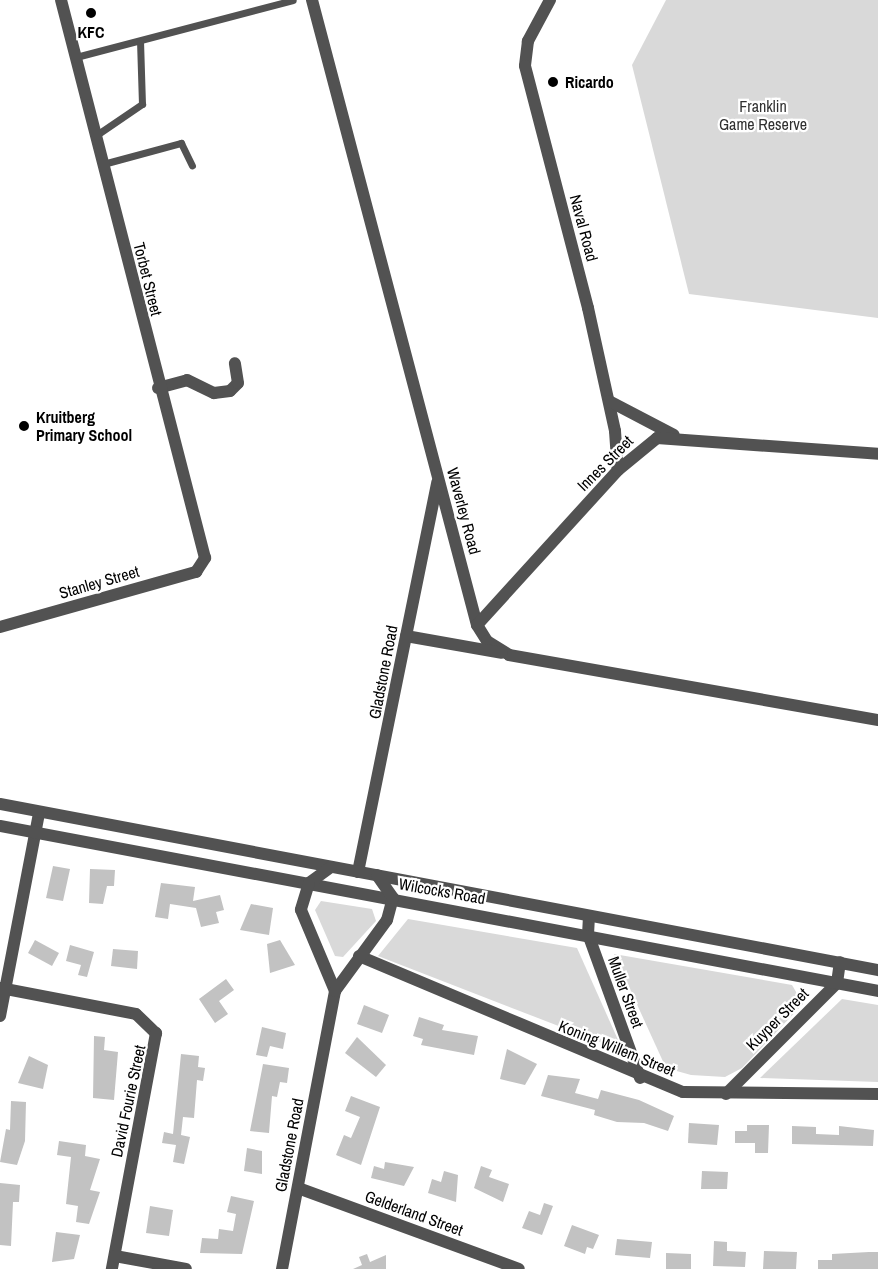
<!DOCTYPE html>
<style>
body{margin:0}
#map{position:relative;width:878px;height:1269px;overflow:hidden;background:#fff;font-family:"Archivo Narrow",sans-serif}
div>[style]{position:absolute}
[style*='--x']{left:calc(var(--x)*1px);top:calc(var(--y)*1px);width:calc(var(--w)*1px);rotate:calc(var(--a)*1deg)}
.green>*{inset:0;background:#d9d9d9}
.building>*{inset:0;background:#c2c2c2}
.service>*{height:7px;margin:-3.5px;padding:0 3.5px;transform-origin:3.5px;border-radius:3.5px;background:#525252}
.minor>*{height:12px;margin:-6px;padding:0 6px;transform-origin:6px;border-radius:6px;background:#525252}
.tertiary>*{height:12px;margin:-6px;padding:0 6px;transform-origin:6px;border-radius:6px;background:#525252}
.dots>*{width:16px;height:16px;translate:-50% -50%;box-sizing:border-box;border:3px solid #fff;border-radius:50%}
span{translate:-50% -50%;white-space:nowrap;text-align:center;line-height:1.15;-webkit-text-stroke:4.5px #fff;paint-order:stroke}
.poi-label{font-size:16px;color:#000;font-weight:700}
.left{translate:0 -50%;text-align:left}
.park-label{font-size:16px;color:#303030}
.street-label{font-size:16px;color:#000}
</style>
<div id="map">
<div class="green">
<div style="clip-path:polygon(666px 0,878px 0,878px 318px,689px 294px,632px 65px)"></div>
<div style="clip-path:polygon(321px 901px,372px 909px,376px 921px,343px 957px,335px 956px,315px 910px)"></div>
<div style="clip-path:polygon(408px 919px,577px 948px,623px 1051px,378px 956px)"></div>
<div style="clip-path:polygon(614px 954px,792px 985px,803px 1004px,742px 1068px,725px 1077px,691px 1075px,666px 1068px)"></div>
<div style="clip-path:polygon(842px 999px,878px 1005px,878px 1082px,760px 1078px)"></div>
</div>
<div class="building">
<div style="clip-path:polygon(53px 866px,70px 869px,63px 901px,46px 898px)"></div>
<div style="clip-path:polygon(90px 869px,115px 870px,114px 886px,107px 886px,103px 904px,89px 903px)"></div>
<div style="clip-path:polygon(161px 883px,195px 887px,193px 901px,220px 895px,224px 910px,216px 912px,219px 923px,201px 927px,196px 908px,170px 904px,168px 919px,155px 917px)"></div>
<div style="clip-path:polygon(251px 904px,273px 908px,269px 935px,240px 930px)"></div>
<div style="clip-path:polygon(35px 940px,59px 953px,52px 966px,28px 953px)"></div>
<div style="clip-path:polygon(280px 940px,295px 965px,270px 973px,267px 944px)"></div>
<div style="clip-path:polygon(70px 945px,94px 952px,87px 977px,78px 975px,81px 965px,66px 961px)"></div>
<div style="clip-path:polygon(113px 949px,138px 951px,137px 969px,111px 966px)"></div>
<div style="clip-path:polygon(226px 979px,234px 990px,219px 1001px,228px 1014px,215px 1023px,199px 999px)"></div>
<div style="clip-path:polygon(364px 1005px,389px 1015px,382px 1033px,357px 1024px)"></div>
<div style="clip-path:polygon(419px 1017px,444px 1025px,442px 1030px,478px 1036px,474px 1055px,421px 1045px,423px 1039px,413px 1036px)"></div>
<div style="clip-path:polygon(262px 1027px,286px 1033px,283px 1049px,270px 1046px,267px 1057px,256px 1055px)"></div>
<div style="clip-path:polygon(94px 1036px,105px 1037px,104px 1050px,118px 1052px,114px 1100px,93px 1098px)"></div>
<div style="clip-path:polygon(357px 1037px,386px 1065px,376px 1077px,345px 1053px)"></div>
<div style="clip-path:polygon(507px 1049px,537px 1064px,525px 1085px,500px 1079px)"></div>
<div style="clip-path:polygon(181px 1054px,199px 1056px,198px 1067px,205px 1068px,203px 1081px,197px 1080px,194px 1118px,183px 1117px,181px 1135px,190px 1137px,184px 1164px,173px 1162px,176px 1145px,162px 1143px,164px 1132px,173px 1134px)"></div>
<div style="clip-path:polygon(29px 1056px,48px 1065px,43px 1089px,18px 1083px)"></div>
<div style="clip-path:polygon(263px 1064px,289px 1068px,287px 1083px,280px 1082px,277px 1097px,272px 1096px,269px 1133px,250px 1131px)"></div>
<div style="clip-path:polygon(548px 1075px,580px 1079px,575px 1093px,598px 1099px,601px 1090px,639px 1100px,674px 1116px,668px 1131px,644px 1123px,617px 1122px,594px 1115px,595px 1110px,541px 1096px)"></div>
<div style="clip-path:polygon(351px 1096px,380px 1107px,361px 1165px,336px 1155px,344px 1135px,351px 1138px,360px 1117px,345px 1111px)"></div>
<div style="clip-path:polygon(11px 1101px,26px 1102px,25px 1141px,17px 1165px,0 1162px,6px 1129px,10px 1130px)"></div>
<div style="clip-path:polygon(689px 1123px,719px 1125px,717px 1145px,688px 1143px)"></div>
<div style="clip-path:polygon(747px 1125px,769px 1125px,768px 1153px,755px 1153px,755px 1143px,735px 1143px,735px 1131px,747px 1131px)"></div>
<div style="clip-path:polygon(792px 1126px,816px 1127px,816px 1134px,839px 1135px,839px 1126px,874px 1130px,873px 1146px,792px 1144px)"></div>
<div style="clip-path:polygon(59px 1141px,86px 1145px,85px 1156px,100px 1159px,90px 1190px,100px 1192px,89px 1224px,76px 1222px,78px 1206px,66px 1204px,71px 1157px,57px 1155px)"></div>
<div style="clip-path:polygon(247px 1148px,262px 1151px,262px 1174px,244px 1171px)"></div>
<div style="clip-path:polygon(385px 1162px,414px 1167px,404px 1186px,371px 1178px,374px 1166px,384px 1169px)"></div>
<div style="clip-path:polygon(481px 1166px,492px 1170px,489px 1177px,509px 1184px,503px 1202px,474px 1188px)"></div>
<div style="clip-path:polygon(444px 1171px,458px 1175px,456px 1202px,428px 1193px,432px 1179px,441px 1182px)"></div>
<div style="clip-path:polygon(702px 1171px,728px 1172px,727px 1189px,701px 1189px)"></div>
<div style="clip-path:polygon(0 1183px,20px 1185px,19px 1202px,13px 1202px,11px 1246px,0 1245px)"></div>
<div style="clip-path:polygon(231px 1196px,254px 1201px,242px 1254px,200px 1253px,202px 1238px,218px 1239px,219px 1229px,233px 1231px,236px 1214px,227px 1212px)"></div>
<div style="clip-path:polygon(544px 1203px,553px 1206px,542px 1235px,522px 1228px,529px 1211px,540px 1215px)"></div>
<div style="clip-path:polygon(150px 1206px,173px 1210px,169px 1236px,146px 1233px)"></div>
<div style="clip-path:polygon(572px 1225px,599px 1235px,593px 1249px,587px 1247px,585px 1254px,564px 1246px)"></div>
<div style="clip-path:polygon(56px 1232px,80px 1235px,74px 1259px,52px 1262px)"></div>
<div style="clip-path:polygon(617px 1239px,652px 1242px,650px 1258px,615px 1255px)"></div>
<div style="clip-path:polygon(714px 1241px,727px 1242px,727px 1251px,746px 1252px,745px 1267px,713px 1266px)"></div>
<div style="clip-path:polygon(764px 1251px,797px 1252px,796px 1269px,763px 1269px)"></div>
<div style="clip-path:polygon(869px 1252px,878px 1252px,878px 1269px,818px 1269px,818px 1260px,832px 1260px,832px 1254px)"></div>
<div style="clip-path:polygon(666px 1253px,691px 1254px,691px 1269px,666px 1269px)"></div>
<div style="clip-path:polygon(367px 1254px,370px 1262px,386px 1255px,386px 1269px,353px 1269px,362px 1265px,359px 1257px)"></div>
</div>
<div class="service">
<div style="--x:76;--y:57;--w:224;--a:-14.7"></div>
<div style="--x:95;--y:136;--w:57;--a:-34.2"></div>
<div style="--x:142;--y:104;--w:63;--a:-91.8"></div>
<div style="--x:103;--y:164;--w:81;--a:-15.1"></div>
<div style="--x:181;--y:143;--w:25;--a:64"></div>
</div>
<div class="minor">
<div style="--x:312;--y:0;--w:646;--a:75.21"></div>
<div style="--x:477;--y:625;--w:19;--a:58"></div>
<div style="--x:487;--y:641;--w:26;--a:32"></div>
<div style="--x:509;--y:655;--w:375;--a:10"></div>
<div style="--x:550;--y:0;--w:47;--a:118.2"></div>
<div style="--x:528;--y:41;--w:25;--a:97"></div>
<div style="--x:525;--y:66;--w:250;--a:75.4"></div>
<div style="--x:588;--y:308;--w:126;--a:77.6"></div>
<div style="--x:615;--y:431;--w:39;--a:86"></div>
<div style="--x:158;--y:388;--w:30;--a:-15"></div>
<div style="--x:187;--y:380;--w:30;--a:26"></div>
<div style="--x:214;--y:393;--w:16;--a:-7"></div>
<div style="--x:230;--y:391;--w:11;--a:-45"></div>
<div style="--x:238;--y:383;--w:20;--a:-99"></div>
<div style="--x:609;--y:401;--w:73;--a:27.6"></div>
<div style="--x:477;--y:625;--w:210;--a:-47.7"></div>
<div style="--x:618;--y:470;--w:50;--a:-39.4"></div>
<div style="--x:657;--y:438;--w:222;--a:4.1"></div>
<div style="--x:0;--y:627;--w:204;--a:-15.7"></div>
<div style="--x:196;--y:572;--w:17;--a:-57"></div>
<div style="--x:205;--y:558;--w:576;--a:-104.47"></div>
<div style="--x:406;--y:636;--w:97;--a:10"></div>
<div style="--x:358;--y:872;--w:398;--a:-78.5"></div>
<div style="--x:589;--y:916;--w:18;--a:93"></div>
<div style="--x:588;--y:934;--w:153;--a:70.1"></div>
<div style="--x:359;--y:956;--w:351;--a:22.8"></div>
<div style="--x:683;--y:1092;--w:195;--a:0.6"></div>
<div style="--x:0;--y:988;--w:138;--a:10.8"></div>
<div style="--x:136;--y:1014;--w:28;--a:44"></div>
<div style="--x:156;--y:1033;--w:240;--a:100.6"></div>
<div style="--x:0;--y:1016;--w:207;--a:-79.1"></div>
<div style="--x:726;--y:1094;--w:157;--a:-45"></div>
<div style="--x:837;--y:983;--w:21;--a:-82"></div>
<div style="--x:298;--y:1188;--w:235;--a:20.1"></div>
<div style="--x:115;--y:1256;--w:72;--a:10.4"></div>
</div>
<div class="tertiary">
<div style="--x:0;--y:804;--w:894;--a:10.71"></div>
<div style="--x:0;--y:826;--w:893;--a:10.64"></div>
<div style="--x:331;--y:867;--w:27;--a:144"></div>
<div style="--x:309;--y:883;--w:28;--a:107"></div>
<div style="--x:301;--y:910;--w:88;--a:67.2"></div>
<div style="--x:282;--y:1269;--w:283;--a:-79.2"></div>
<div style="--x:335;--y:991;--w:88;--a:-53.8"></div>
<div style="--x:387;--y:920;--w:23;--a:-75"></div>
<div style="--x:393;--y:898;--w:28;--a:-125"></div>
</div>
<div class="dots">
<div style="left:91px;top:13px;background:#000"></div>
<div style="left:553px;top:82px;background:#000"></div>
<div style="left:24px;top:426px;background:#000"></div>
</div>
<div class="poi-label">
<span style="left:91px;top:32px">KFC</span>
<span class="left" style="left:565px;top:82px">Ricardo</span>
<span class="left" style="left:36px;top:426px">Kruitberg<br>Primary School</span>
</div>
<div class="park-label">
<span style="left:763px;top:115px">Franklin<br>Game Reserve</span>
</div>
<div class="street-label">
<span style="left:584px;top:228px;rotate:75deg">Naval Road</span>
<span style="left:148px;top:279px;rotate:76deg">Torbet Street</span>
<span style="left:605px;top:463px;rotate:-45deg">Innes Street</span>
<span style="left:464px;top:511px;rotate:75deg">Waverley Road</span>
<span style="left:99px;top:582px;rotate:-16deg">Stanley Street</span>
<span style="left:383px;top:672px;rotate:-79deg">Gladstone Road</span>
<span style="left:442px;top:891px;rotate:10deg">Wilcocks Road</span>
<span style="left:626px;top:992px;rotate:70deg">Muller Street</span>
<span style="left:777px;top:1019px;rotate:-45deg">Kuyper Street</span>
<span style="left:617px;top:1048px;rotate:22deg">Koning Willem Street</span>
<span style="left:128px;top:1101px;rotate:-78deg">David Fourie Street</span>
<span style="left:289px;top:1145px;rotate:-79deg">Gladstone Road</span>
<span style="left:414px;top:1213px;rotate:20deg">Gelderland Street</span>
</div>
</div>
